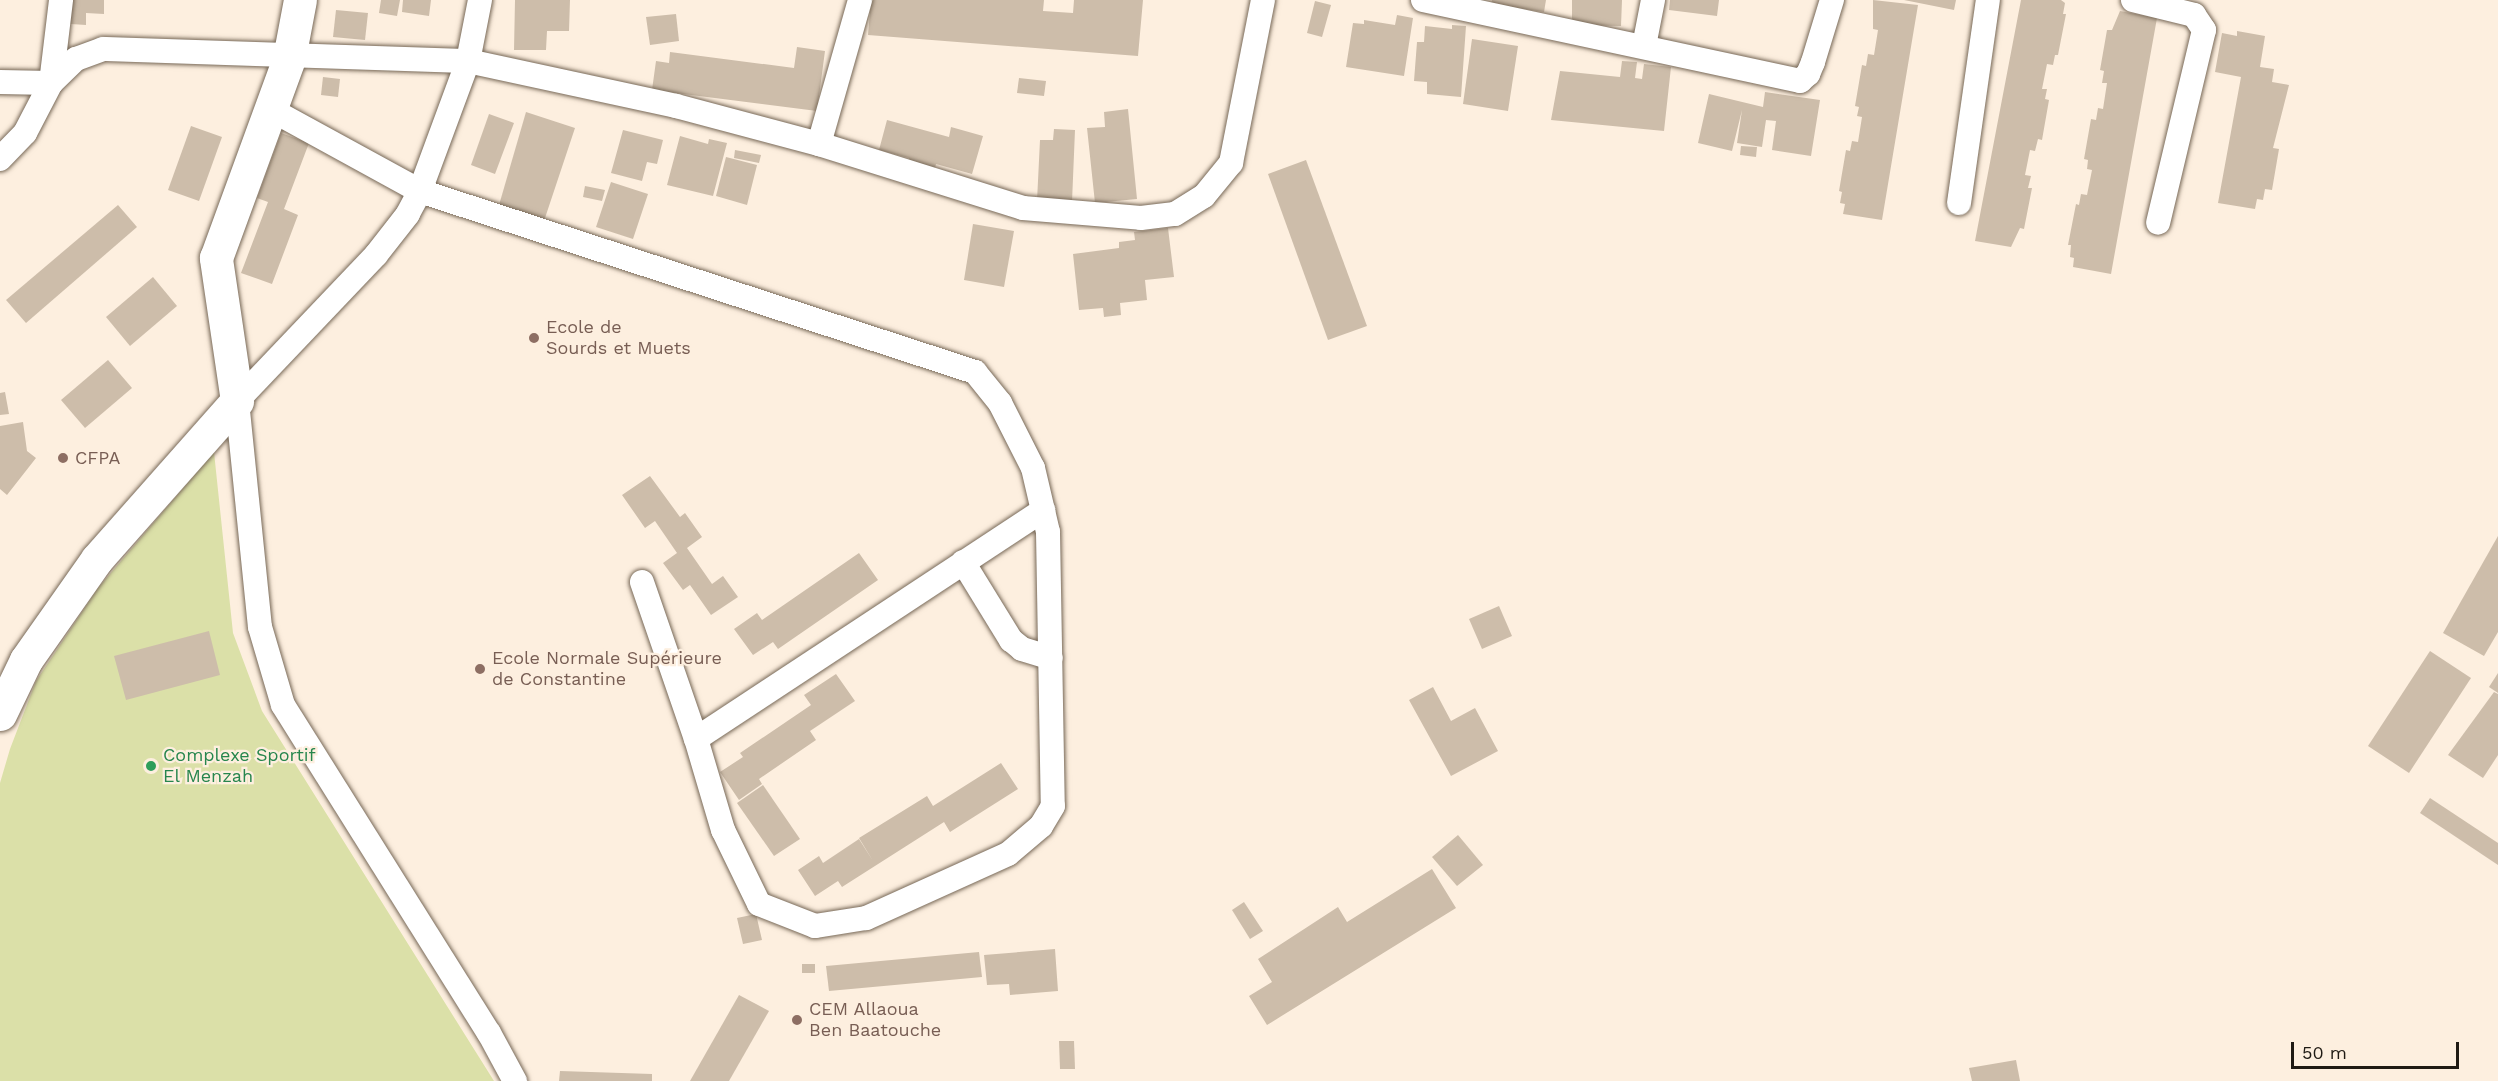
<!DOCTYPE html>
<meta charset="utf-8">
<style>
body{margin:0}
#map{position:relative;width:2498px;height:1081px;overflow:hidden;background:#fdefdf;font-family:"Work Sans",sans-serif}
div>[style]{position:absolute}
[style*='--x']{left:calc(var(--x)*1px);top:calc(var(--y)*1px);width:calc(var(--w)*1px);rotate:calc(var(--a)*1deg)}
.green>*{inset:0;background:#dbe0a8}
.building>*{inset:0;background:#cdbdaa}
.roads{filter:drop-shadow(0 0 2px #776857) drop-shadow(0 0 2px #776857)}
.street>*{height:24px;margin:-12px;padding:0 12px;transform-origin:12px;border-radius:12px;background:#fff}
.secondary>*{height:33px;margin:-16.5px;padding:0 16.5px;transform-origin:16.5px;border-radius:16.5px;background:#fff}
.dots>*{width:16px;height:16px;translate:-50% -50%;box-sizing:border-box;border:3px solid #fdefdf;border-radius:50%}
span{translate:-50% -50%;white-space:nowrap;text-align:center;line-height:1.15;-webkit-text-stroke:4.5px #fdefdf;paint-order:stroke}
.education-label{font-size:18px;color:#785e54}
.left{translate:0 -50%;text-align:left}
.leisure-label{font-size:18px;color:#27864d}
.scale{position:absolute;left:2291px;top:1042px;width:168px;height:27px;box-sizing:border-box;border:3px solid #1f1a13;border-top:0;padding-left:8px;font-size:18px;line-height:21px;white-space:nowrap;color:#1f1a13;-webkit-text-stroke:4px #fdefdf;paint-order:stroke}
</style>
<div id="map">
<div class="green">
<div style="clip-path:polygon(214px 452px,233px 633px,262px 711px,494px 1081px,0 1081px,0 783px,10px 749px,36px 681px,98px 588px)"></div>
</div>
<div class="building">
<div style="clip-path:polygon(57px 0,104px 0,104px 14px,86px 13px,86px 25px,56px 23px)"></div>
<div style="clip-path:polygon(381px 0,400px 0,397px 16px,379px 13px)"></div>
<div style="clip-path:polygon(403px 0,431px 0,429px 16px,402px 12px)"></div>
<div style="clip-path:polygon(515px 0,570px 0,569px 31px,547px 31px,546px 50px,514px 50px)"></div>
<div style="clip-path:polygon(871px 0,1044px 0,1043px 11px,1073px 13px,1074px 0,1143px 0,1138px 56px,868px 35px)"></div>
<div style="clip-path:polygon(1492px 0,1546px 0,1544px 12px,1491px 4px)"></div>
<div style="clip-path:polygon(1572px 0,1622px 0,1621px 26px,1572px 25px)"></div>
<div style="clip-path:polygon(1670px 0,1719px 0,1717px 16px,1669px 10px)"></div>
<div style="clip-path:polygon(1873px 0,1918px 5px,1882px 220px,1843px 214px,1845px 204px,1840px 203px,1842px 192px,1839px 191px,1846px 150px,1850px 151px,1852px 141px,1858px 142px,1862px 117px,1857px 116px,1859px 107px,1855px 106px,1862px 65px,1866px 66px,1868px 54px,1874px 55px,1878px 30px,1873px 29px)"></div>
<div style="clip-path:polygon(1904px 0,1956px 0,1954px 10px)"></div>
<div style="clip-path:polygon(2021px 0,2061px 0,2065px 3px,2063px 14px,2066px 14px,2058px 55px,2055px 55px,2053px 65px,2047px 64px,2042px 89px,2047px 89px,2045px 99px,2049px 100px,2042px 140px,2038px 139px,2035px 151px,2030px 150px,2025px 175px,2031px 176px,2028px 188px,2032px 188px,2024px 229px,2020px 228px,2011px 247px,1975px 241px)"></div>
<div style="clip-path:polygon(1315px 1px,1331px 5px,1322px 37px,1307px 33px)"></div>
<div style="clip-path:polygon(336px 10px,368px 13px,365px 40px,333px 37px)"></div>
<div style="clip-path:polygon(2120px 11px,2157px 18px,2111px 274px,2073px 267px,2074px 258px,2070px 257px,2071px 245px,2068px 245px,2076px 204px,2079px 205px,2081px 194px,2087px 195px,2092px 170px,2087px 169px,2088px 160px,2084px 159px,2091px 119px,2096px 120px,2098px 108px,2103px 109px,2107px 83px,2102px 83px,2104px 71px,2100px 70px,2107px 30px,2112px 30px)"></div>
<div style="clip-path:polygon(676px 14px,679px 41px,650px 45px,646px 17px)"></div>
<div style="clip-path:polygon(1397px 15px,1413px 18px,1404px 76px,1346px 67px,1353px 23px,1364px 24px,1364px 20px,1395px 25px)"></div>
<div style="clip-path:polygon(1452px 25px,1466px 26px,1461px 97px,1427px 94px,1427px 82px,1414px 81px,1417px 42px,1424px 42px,1425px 26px,1452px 29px)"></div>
<div style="clip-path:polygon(2237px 31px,2265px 36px,2260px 67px,2274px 69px,2272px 82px,2289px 85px,2273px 148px,2279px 149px,2272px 190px,2265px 189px,2263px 200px,2257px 199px,2255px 209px,2218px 203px,2241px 77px,2215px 72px,2222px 33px,2237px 36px)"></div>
<div style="clip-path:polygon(1472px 39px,1518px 46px,1508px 111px,1463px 104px)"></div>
<div style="clip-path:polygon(797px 47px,825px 51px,817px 111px,652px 90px,656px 61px,669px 63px,670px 52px,794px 68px)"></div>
<div style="clip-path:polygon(1622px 61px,1637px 62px,1635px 78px,1642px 79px,1644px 64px,1671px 67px,1664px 131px,1551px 120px,1560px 71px,1620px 77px)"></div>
<div style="clip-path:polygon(323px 77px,340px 79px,338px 97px,321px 95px)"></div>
<div style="clip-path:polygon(1019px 78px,1046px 81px,1044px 96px,1017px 93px)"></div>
<div style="clip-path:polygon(1765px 92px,1820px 100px,1811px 156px,1772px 150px,1776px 121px,1766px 120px,1762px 147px,1737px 143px,1742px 110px,1732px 151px,1698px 143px,1709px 94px,1763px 107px)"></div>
<div style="clip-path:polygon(1128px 109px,1137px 199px,1095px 203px,1087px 128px,1105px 127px,1104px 112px)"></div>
<div style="clip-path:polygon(526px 112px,575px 128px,542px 227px,497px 212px)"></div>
<div style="clip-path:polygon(489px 114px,514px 123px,495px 174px,471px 165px)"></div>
<div style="clip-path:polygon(887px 120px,949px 137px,951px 127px,983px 136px,972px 174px,936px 164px,933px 176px,906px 169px,909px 158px,879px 150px)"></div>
<div style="clip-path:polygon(191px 126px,222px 137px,199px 201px,168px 190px)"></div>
<div style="clip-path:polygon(1054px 129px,1075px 130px,1072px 202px,1037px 201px,1040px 140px,1053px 140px)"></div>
<div style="clip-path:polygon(623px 130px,663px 140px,657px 164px,647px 162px,642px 181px,611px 173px)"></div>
<div style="clip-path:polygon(281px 133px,309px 143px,284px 209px,298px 215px,272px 284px,241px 273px,268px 202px,257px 198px)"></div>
<div style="clip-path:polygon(680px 136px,708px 144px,709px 139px,727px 143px,713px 196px,667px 185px)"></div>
<div style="clip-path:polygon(1741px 146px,1757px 147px,1756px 157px,1740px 155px)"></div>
<div style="clip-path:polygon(735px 150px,761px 155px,759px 163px,734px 158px)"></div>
<div style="clip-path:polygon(726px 157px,757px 165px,747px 205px,716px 196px)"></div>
<div style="clip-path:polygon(1306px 160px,1367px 326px,1328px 340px,1268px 174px)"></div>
<div style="clip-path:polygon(611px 182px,648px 194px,633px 239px,596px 227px)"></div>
<div style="clip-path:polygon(585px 186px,605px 190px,602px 201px,583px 197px)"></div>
<div style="clip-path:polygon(118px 205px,137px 227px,26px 323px,6px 300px)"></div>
<div style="clip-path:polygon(973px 224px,1014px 231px,1004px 287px,964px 280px)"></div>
<div style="clip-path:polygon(1168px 228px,1174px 277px,1145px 280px,1147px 300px,1120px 303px,1121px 315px,1104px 317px,1103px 308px,1079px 310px,1073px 254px,1119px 248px,1119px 242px,1135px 240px,1134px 232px)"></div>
<div style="clip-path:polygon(153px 277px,177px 306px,130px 346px,106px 317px)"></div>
<div style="clip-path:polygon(108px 360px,132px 388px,85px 428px,61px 400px)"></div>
<div style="clip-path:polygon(5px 392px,9px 414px,0 415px,0 393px)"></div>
<div style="clip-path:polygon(23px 422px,27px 451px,36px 458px,7px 495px,0 489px,0 426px)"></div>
<div style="clip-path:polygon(650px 476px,680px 517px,685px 513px,702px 537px,687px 548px,712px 584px,723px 576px,738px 597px,711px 615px,690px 585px,683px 590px,663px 563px,677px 553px,655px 521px,645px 528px,622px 495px)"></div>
<div style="clip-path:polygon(2498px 536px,2498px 632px,2484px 656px,2443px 633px)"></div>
<div style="clip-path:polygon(859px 553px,878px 580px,778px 649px,773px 642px,753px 655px,734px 629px,757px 613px,762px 620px)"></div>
<div style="clip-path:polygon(1499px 606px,1512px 636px,1482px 649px,1469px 619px)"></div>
<div style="clip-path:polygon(209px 631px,220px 675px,126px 700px,114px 656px)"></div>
<div style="clip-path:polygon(2430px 651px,2471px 678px,2409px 773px,2368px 746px)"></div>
<div style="clip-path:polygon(2498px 673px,2498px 693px,2489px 687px)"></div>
<div style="clip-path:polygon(836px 674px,855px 701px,810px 731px,816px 740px,759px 779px,762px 784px,739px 800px,720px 772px,743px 757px,740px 753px,811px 705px,804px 695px)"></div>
<div style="clip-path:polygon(1433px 687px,1451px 721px,1475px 708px,1498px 751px,1451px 776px,1409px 700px)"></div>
<div style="clip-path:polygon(2494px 692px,2498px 694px,2498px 755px,2483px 778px,2448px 755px)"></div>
<div style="clip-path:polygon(1001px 763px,1018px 789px,950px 832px,944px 822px,842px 887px,838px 881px,815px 896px,798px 870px,819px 856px,823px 863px,859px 839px,873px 861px,859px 838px,927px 796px,933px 806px)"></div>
<div style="clip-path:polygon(763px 785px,800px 839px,774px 856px,737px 803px)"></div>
<div style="clip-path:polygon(2430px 798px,2498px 843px,2498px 865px,2420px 813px)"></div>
<div style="clip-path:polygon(1458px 835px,1483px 865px,1457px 886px,1432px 857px)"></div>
<div style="clip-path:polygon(1432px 869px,1456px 908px,1267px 1025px,1249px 996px,1272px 982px,1258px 959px,1338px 907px,1347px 922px)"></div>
<div style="clip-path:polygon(1244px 902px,1263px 931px,1250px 939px,1232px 910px)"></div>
<div style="clip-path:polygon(756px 914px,762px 940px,743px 944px,737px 918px)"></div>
<div style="clip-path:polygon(1055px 949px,1058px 991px,1010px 995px,1009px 984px,987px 985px,984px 955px)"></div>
<div style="clip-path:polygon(979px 952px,982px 977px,829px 991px,826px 966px)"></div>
<div style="clip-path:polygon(802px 964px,815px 964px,815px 973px,802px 973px)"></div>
<div style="clip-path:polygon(739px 995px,769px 1011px,729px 1081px,690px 1081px)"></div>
<div style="clip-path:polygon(1059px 1041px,1074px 1041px,1075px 1069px,1060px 1069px)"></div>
<div style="clip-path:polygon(2016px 1060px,2020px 1081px,1972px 1081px,1969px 1068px)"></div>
<div style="clip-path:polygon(560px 1071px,652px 1074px,652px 1081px,559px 1081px)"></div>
</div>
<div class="roads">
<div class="street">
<div style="--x:480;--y:0;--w:62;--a:101.1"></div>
<div style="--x:468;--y:61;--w:139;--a:110.3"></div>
<div style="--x:420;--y:191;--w:26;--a:118"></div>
<div style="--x:408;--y:214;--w:52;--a:128"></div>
<div style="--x:376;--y:255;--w:202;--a:133.6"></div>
<div style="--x:237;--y:401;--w:227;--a:84.2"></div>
<div style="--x:260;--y:627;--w:81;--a:73.6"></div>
<div style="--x:283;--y:705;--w:387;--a:57.9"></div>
<div style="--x:489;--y:1033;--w:55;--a:61.6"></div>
<div style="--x:1423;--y:0;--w:386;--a:12.1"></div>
<div style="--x:1800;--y:81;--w:11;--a:-41"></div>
<div style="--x:1808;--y:74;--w:13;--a:-67"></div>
<div style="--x:1813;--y:62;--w:65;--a:-73"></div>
<div style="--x:2133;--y:0;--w:63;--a:13.8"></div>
<div style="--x:2194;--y:15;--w:18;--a:56"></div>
<div style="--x:2204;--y:30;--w:198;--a:103.4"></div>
<div style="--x:1644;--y:46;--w:47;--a:-78.9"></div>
<div style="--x:0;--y:82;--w:51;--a:1.1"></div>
<div style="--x:51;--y:83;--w:56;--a:117.5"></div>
<div style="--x:25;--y:133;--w:36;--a:134"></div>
<div style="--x:51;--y:83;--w:35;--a:-44"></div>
<div style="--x:76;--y:59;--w:29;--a:-20"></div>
<div style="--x:103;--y:49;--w:365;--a:1.9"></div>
<div style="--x:468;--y:61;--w:213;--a:12.2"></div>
<div style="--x:676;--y:106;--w:148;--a:14.9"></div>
<div style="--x:819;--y:144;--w:214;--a:17.4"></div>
<div style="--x:1023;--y:208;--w:118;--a:4.8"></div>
<div style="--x:1141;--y:218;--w:34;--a:-7"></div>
<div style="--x:1175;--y:214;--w:34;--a:-32"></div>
<div style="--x:1204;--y:196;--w:43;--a:-50.7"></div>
<div style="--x:1231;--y:163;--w:166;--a:-78.9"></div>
<div style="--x:51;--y:83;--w:84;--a:-83.1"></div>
<div style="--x:270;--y:109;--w:171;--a:28.7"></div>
<div style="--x:420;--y:191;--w:584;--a:18.06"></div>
<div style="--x:975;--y:372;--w:40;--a:51"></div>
<div style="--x:1000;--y:403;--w:73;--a:63.1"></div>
<div style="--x:1033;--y:468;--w:66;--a:76.8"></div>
<div style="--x:1048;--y:532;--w:274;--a:89"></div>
<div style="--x:1053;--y:806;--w:23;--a:121"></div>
<div style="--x:1041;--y:826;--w:43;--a:139.7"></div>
<div style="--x:1008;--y:854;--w:156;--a:155.7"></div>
<div style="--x:866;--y:918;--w:52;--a:171.1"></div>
<div style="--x:815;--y:926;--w:60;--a:-158.6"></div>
<div style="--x:759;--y:904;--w:82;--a:-115.9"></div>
<div style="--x:723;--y:830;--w:95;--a:-106.5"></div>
<div style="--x:696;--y:739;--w:166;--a:-109"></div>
<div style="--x:819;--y:144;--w:150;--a:-74.1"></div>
<div style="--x:1959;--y:203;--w:205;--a:-81.9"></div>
<div style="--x:963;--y:562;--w:92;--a:58.4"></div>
<div style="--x:1011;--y:640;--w:14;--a:39"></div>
<div style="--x:1022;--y:649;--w:30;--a:17"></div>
<div style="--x:696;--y:739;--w:416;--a:-33.4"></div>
</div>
<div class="secondary">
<div style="--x:0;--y:714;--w:60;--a:-64.3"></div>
<div style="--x:26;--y:660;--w:123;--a:-54.9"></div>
<div style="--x:97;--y:559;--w:211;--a:-48.5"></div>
<div style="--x:237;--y:401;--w:145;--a:-98.4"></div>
<div style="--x:216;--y:258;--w:213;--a:-69.9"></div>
<div style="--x:289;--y:58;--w:59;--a:-79.3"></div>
</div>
</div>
<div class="dots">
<div style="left:534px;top:338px;background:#8d6e63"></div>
<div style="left:63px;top:458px;background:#8d6e63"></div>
<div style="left:480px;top:669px;background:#8d6e63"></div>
<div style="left:151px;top:766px;background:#2e9e5b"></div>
<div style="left:797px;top:1020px;background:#8d6e63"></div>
</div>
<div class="education-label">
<span class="left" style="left:546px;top:338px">Ecole de<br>Sourds et Muets</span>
<span class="left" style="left:75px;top:458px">CFPA</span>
<span class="left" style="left:492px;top:669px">Ecole Normale Supérieure<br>de Constantine</span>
<span class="left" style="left:809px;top:1020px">CEM Allaoua<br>Ben Baatouche</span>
</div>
<div class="leisure-label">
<span class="left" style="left:163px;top:766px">Complexe Sportif<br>El Menzah</span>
</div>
<div class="scale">50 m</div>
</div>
